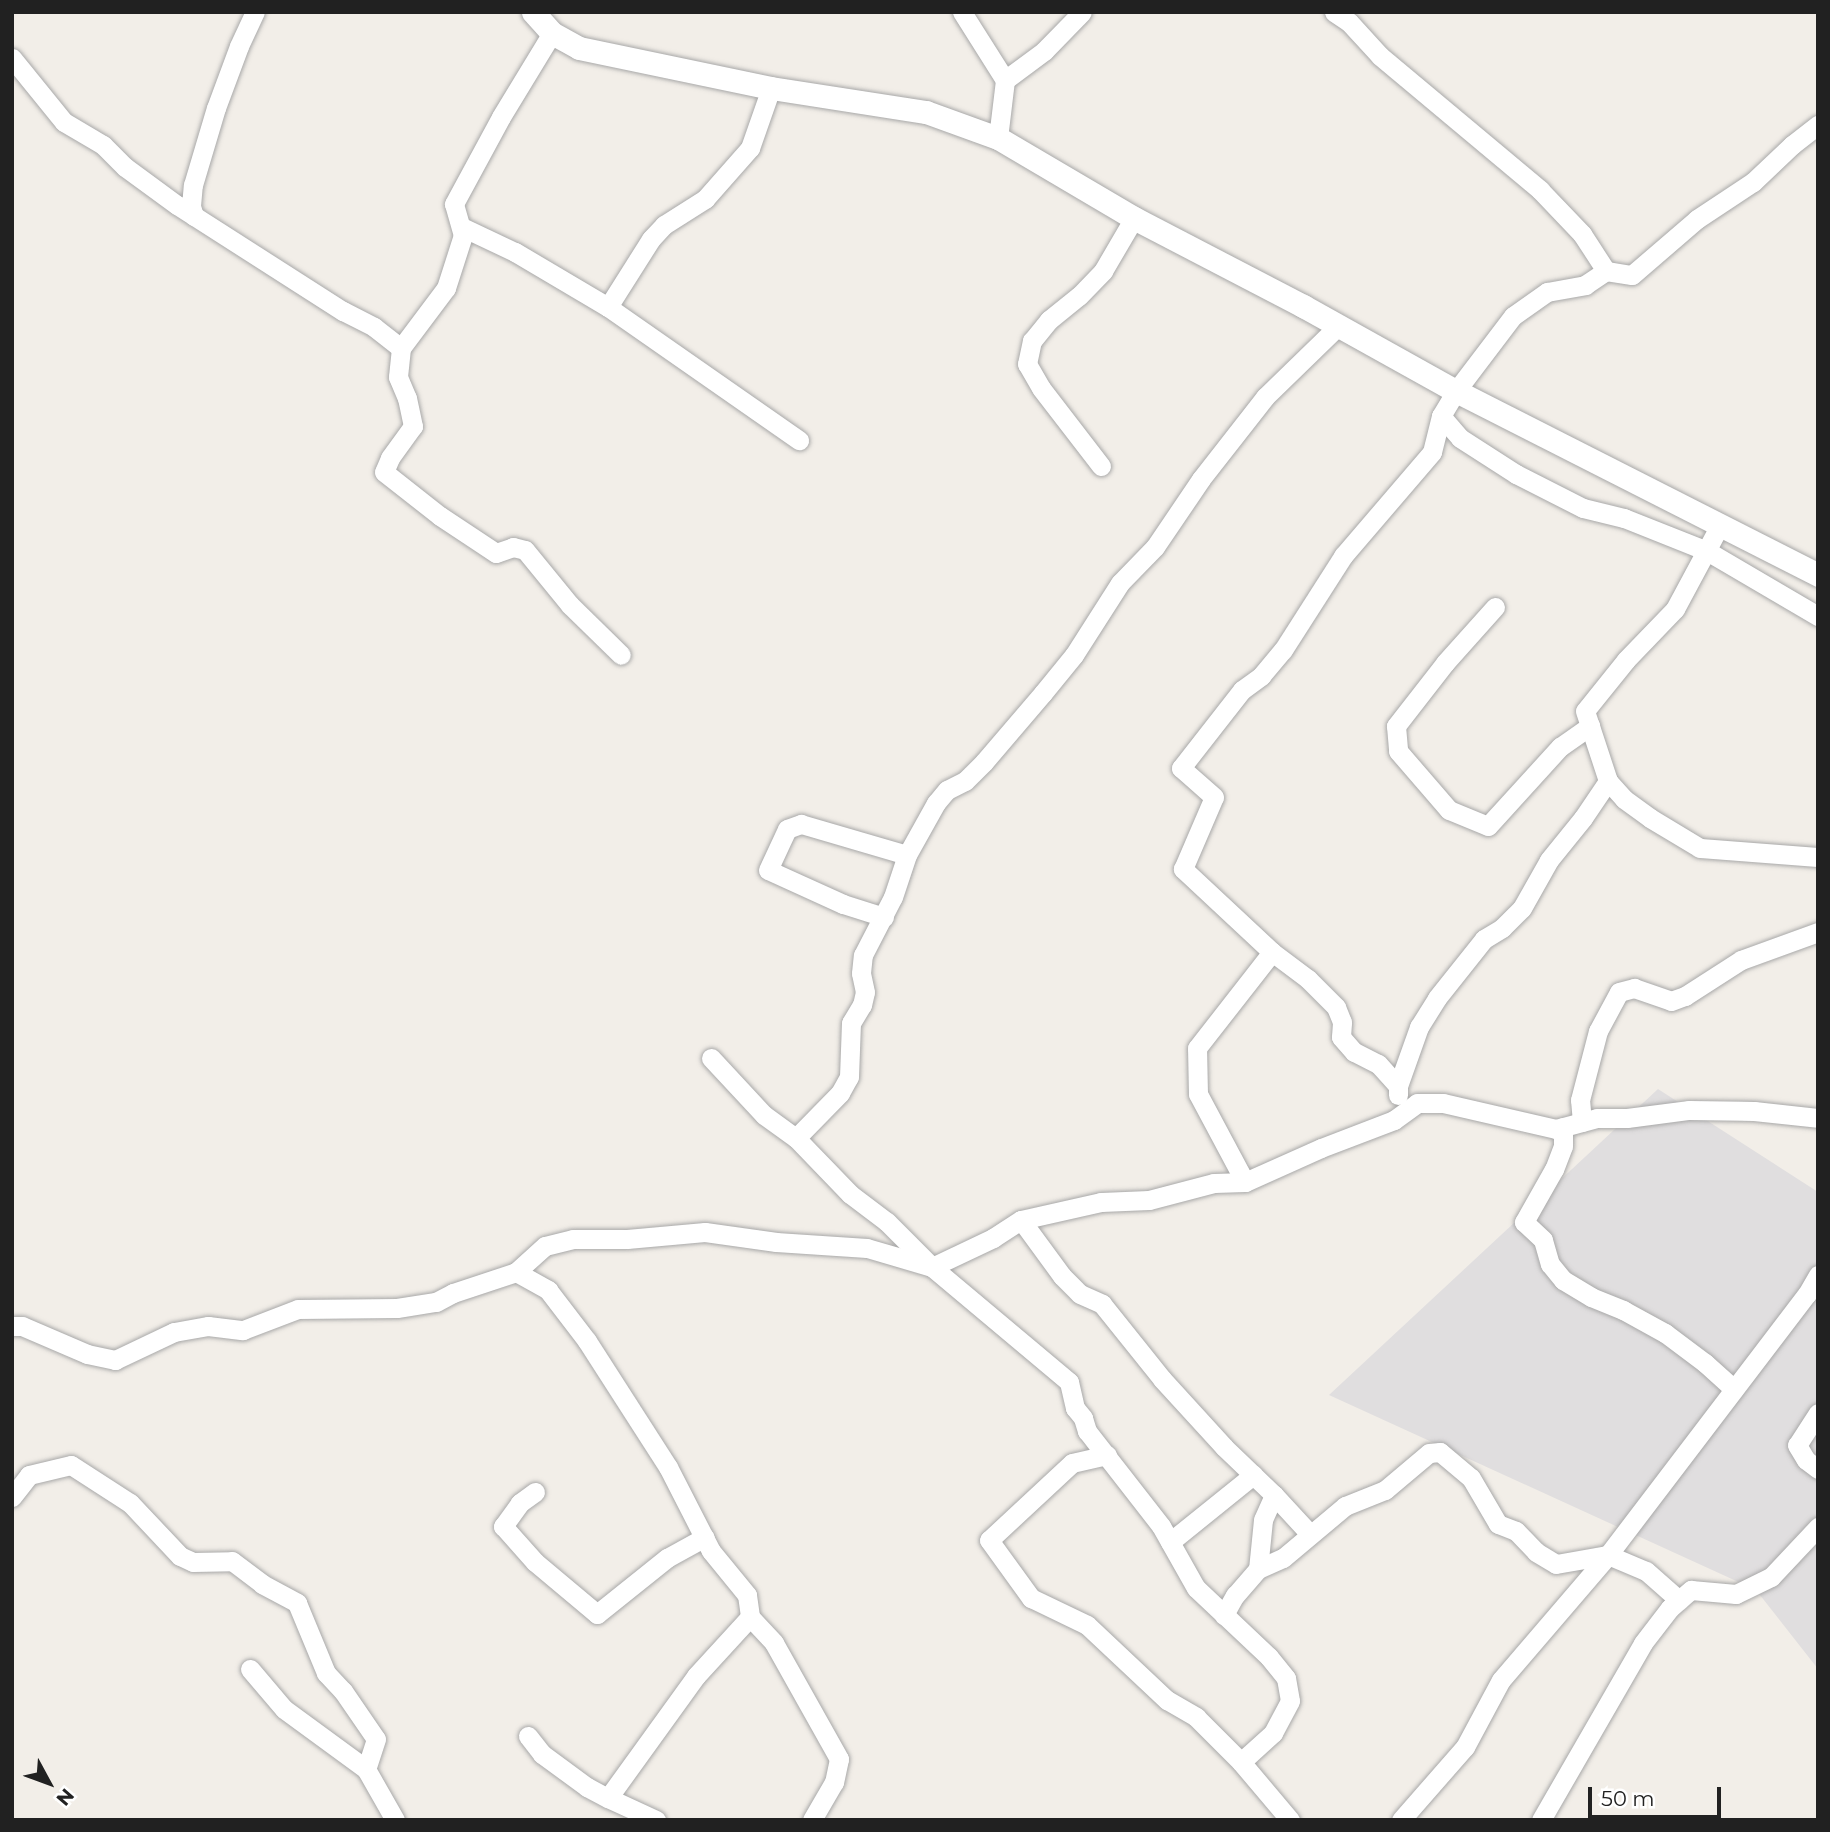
<!DOCTYPE html>
<style>
body{margin:0}
#map{position:relative;width:1830px;height:1832px;overflow:hidden;background:#f2eee8;font-family:Montserrat,sans-serif}
div>[style]{position:absolute}
[style*='--x']{left:calc(var(--x)*1px);top:calc(var(--y)*1px);width:calc(var(--w)*1px);rotate:calc(var(--a)*1deg)}
.residential>*{inset:0;background:#e0dedf}
.roads{filter:drop-shadow(0 0 2px #a8a8a8) drop-shadow(0 0 2px #a8a8a8)}
.minor>*{height:19px;margin:-9.5px;padding:0 9.5px;transform-origin:9.5px;border-radius:9.5px;background:#fff}
.tertiary>*{height:23px;margin:-11.5px;padding:0 11.5px;transform-origin:11.5px;border-radius:11.5px;background:#fff}
span{translate:-50% -50%;white-space:nowrap;text-align:center;line-height:1.15;-webkit-text-stroke:5px #fff;paint-order:stroke}
.frame{position:absolute;inset:0;border:14px solid #212121;pointer-events:none}
.north{position:absolute;left:14px;top:1748px;width:70px;height:70px;-webkit-text-stroke:5px #fff;paint-order:stroke;rotate:131deg;font-size:19px;font-weight:700;line-height:28px;text-align:center;color:#212121}
.north::after{content:'';display:block;margin:auto;width:24px;height:32px;background:#212121;clip-path:polygon(50% 0,100% 100%,50% 72%,0 100%)}
.scale{position:absolute;left:1588px;top:1787px;width:133px;height:32px;box-sizing:border-box;border:4px solid #212121;border-top:0;padding-left:9px;font-size:21px;line-height:24px;white-space:nowrap;color:#212121;-webkit-text-stroke:5px #fff;paint-order:stroke}
</style>
<div id="map">
<div class="residential">
<div style="clip-path:polygon(1658px 1089px,1818px 1192px,1818px 1669px,1756px 1590px,1329px 1395px)"></div>
</div>
<div class="roads">
<div class="minor">
<div style="--x:962;--y:12;--w:80;--a:57.7"></div>
<div style="--x:1334;--y:12;--w:18;--a:34"></div>
<div style="--x:1349;--y:22;--w:46;--a:47.6"></div>
<div style="--x:1380;--y:56;--w:209;--a:39.9"></div>
<div style="--x:1540;--y:190;--w:61;--a:46.3"></div>
<div style="--x:1582;--y:234;--w:44;--a:57"></div>
<div style="--x:552;--y:33;--w:98;--a:121.3"></div>
<div style="--x:501;--y:117;--w:99;--a:118.4"></div>
<div style="--x:454;--y:204;--w:32;--a:74"></div>
<div style="--x:463;--y:235;--w:56;--a:107.8"></div>
<div style="--x:446;--y:288;--w:75;--a:126.9"></div>
<div style="--x:401;--y:348;--w:29;--a:96"></div>
<div style="--x:398;--y:377;--w:23;--a:67"></div>
<div style="--x:407;--y:398;--w:29;--a:78"></div>
<div style="--x:413;--y:426;--w:39;--a:126"></div>
<div style="--x:390;--y:458;--w:15;--a:113"></div>
<div style="--x:384;--y:472;--w:71;--a:38.2"></div>
<div style="--x:440;--y:516;--w:67;--a:33.5"></div>
<div style="--x:496;--y:553;--w:18;--a:-19"></div>
<div style="--x:513;--y:547;--w:12;--a:14"></div>
<div style="--x:525;--y:550;--w:71;--a:50.7"></div>
<div style="--x:570;--y:605;--w:71;--a:44.4"></div>
<div style="--x:12;--y:58;--w:82;--a:50.9"></div>
<div style="--x:64;--y:122;--w:45;--a:30.5"></div>
<div style="--x:103;--y:145;--w:31;--a:45"></div>
<div style="--x:125;--y:167;--w:64;--a:36.2"></div>
<div style="--x:177;--y:205;--w:197;--a:32.6"></div>
<div style="--x:343;--y:311;--w:35;--a:27"></div>
<div style="--x:374;--y:327;--w:34;--a:38"></div>
<div style="--x:998;--y:138;--w:58;--a:-83.1"></div>
<div style="--x:1005;--y:80;--w:49;--a:-36.6"></div>
<div style="--x:1044;--y:51;--w:54;--a:-45.7"></div>
<div style="--x:194;--y:216;--w:10;--a:-107"></div>
<div style="--x:191;--y:206;--w:21;--a:-85"></div>
<div style="--x:193;--y:185;--w:80;--a:-73.4"></div>
<div style="--x:216;--y:108;--w:66;--a:-69.6"></div>
<div style="--x:239;--y:46;--w:38;--a:-65"></div>
<div style="--x:462;--y:227;--w:59;--a:25.3"></div>
<div style="--x:515;--y:252;--w:108;--a:30.6"></div>
<div style="--x:608;--y:307;--w:233;--a:34.9"></div>
<div style="--x:608;--y:307;--w:80;--a:-57.7"></div>
<div style="--x:651;--y:239;--w:19;--a:-47"></div>
<div style="--x:664;--y:225;--w:49;--a:-32.4"></div>
<div style="--x:705;--y:199;--w:68;--a:-48.6"></div>
<div style="--x:750;--y:148;--w:64;--a:-70.7"></div>
<div style="--x:1441;--y:416;--w:29;--a:49"></div>
<div style="--x:1460;--y:438;--w:67;--a:32.7"></div>
<div style="--x:1516;--y:474;--w:75;--a:26.9"></div>
<div style="--x:1583;--y:508;--w:42;--a:13.7"></div>
<div style="--x:1624;--y:518;--w:89;--a:21.7"></div>
<div style="--x:1707;--y:551;--w:129;--a:30.4"></div>
<div style="--x:1101;--y:466;--w:98;--a:-127.6"></div>
<div style="--x:1041;--y:388;--w:28;--a:-120"></div>
<div style="--x:1027;--y:364;--w:24;--a:-78"></div>
<div style="--x:1032;--y:341;--w:27;--a:-51"></div>
<div style="--x:1049;--y:320;--w:38;--a:-39"></div>
<div style="--x:1079;--y:296;--w:35;--a:-46"></div>
<div style="--x:1103;--y:271;--w:61;--a:-59.7"></div>
<div style="--x:1720;--y:525;--w:95;--a:118.2"></div>
<div style="--x:1675;--y:609;--w:71;--a:133.9"></div>
<div style="--x:1626;--y:660;--w:65;--a:128.8"></div>
<div style="--x:1585;--y:711;--w:74;--a:71.8"></div>
<div style="--x:1608;--y:781;--w:24;--a:48"></div>
<div style="--x:1624;--y:799;--w:32;--a:36"></div>
<div style="--x:1650;--y:818;--w:58;--a:31"></div>
<div style="--x:1700;--y:848;--w:118;--a:4.4"></div>
<div style="--x:1495;--y:607;--w:75;--a:131.8"></div>
<div style="--x:1445;--y:663;--w:80;--a:127.9"></div>
<div style="--x:1396;--y:726;--w:25;--a:85"></div>
<div style="--x:1398;--y:751;--w:78;--a:49.2"></div>
<div style="--x:1449;--y:810;--w:42;--a:22.3"></div>
<div style="--x:1488;--y:826;--w:107;--a:-47.7"></div>
<div style="--x:1560;--y:747;--w:37;--a:-35"></div>
<div style="--x:884;--y:917;--w:43;--a:-162.4"></div>
<div style="--x:843;--y:904;--w:82;--a:-155.6"></div>
<div style="--x:768;--y:870;--w:45;--a:-65.1"></div>
<div style="--x:787;--y:829;--w:15;--a:-20"></div>
<div style="--x:801;--y:824;--w:110;--a:16.3"></div>
<div style="--x:711;--y:1058;--w:78;--a:47.1"></div>
<div style="--x:764;--y:1115;--w:39;--a:36"></div>
<div style="--x:796;--y:1138;--w:78;--a:46"></div>
<div style="--x:850;--y:1194;--w:46;--a:37.1"></div>
<div style="--x:887;--y:1222;--w:64;--a:45"></div>
<div style="--x:932;--y:1267;--w:179;--a:40"></div>
<div style="--x:1069;--y:1382;--w:27;--a:77"></div>
<div style="--x:1075;--y:1408;--w:13;--a:51"></div>
<div style="--x:1083;--y:1418;--w:14;--a:73"></div>
<div style="--x:1087;--y:1431;--w:120;--a:52.1"></div>
<div style="--x:1161;--y:1526;--w:71;--a:60.6"></div>
<div style="--x:1196;--y:1588;--w:100;--a:43.4"></div>
<div style="--x:1269;--y:1657;--w:27;--a:51"></div>
<div style="--x:1286;--y:1678;--w:23;--a:80"></div>
<div style="--x:1290;--y:1701;--w:36;--a:118"></div>
<div style="--x:1273;--y:1733;--w:43;--a:137.8"></div>
<div style="--x:1241;--y:1762;--w:76;--a:49.8"></div>
<div style="--x:1398;--y:1086;--w:30;--a:-132"></div>
<div style="--x:1378;--y:1064;--w:27;--a:-153"></div>
<div style="--x:1354;--y:1052;--w:20;--a:-131"></div>
<div style="--x:1341;--y:1037;--w:15;--a:-86"></div>
<div style="--x:1342;--y:1022;--w:16;--a:-112"></div>
<div style="--x:1336;--y:1007;--w:40;--a:-135"></div>
<div style="--x:1308;--y:979;--w:45;--a:-143.1"></div>
<div style="--x:1272;--y:952;--w:122;--a:-137"></div>
<div style="--x:1183;--y:869;--w:78;--a:-66.7"></div>
<div style="--x:1214;--y:797;--w:44;--a:-138.7"></div>
<div style="--x:1181;--y:768;--w:99;--a:-52"></div>
<div style="--x:1242;--y:690;--w:24;--a:-36"></div>
<div style="--x:1261;--y:676;--w:34;--a:-50"></div>
<div style="--x:1283;--y:650;--w:112;--a:-57.4"></div>
<div style="--x:1343;--y:556;--w:137;--a:-49.4"></div>
<div style="--x:1432;--y:452;--w:37;--a:-76"></div>
<div style="--x:1441;--y:416;--w:29;--a:-59"></div>
<div style="--x:1456;--y:391;--w:94;--a:-52.8"></div>
<div style="--x:1513;--y:316;--w:42;--a:-35.2"></div>
<div style="--x:1547;--y:292;--w:39;--a:-10"></div>
<div style="--x:1585;--y:285;--w:25;--a:-34"></div>
<div style="--x:1606;--y:271;--w:26;--a:9"></div>
<div style="--x:1632;--y:275;--w:86;--a:-40.7"></div>
<div style="--x:1697;--y:219;--w:67;--a:-33.5"></div>
<div style="--x:1753;--y:182;--w:54;--a:-43.5"></div>
<div style="--x:1792;--y:145;--w:33;--a:-38"></div>
<div style="--x:1398;--y:1095;--w:9;--a:-90"></div>
<div style="--x:1398;--y:1086;--w:63;--a:-70.4"></div>
<div style="--x:1419;--y:1027;--w:34;--a:-58"></div>
<div style="--x:1437;--y:998;--w:75;--a:-51.5"></div>
<div style="--x:1484;--y:939;--w:21;--a:-31"></div>
<div style="--x:1502;--y:928;--w:28;--a:-45"></div>
<div style="--x:1522;--y:908;--w:55;--a:-60.6"></div>
<div style="--x:1549;--y:860;--w:54;--a:-51"></div>
<div style="--x:1583;--y:818;--w:45;--a:-56"></div>
<div style="--x:1582;--y:1122;--w:22;--a:-95"></div>
<div style="--x:1580;--y:1100;--w:71;--a:-75.4"></div>
<div style="--x:1598;--y:1031;--w:44;--a:-61.7"></div>
<div style="--x:1619;--y:992;--w:16;--a:-15"></div>
<div style="--x:1634;--y:988;--w:39;--a:19"></div>
<div style="--x:1671;--y:1001;--w:15;--a:-20"></div>
<div style="--x:1685;--y:996;--w:67;--a:-32.7"></div>
<div style="--x:1741;--y:960;--w:82;--a:-20"></div>
<div style="--x:1563;--y:1127;--w:19;--a:90"></div>
<div style="--x:1563;--y:1146;--w:25;--a:111"></div>
<div style="--x:1554;--y:1169;--w:61;--a:119.5"></div>
<div style="--x:1524;--y:1222;--w:26;--a:43"></div>
<div style="--x:1543;--y:1240;--w:25;--a:74"></div>
<div style="--x:1550;--y:1264;--w:21;--a:51"></div>
<div style="--x:1563;--y:1280;--w:33;--a:31"></div>
<div style="--x:1591;--y:1297;--w:35;--a:22"></div>
<div style="--x:1623;--y:1310;--w:48;--a:28.7"></div>
<div style="--x:1665;--y:1333;--w:50;--a:36.9"></div>
<div style="--x:1705;--y:1363;--w:39;--a:42"></div>
<div style="--x:796;--y:1138;--w:63;--a:-45.6"></div>
<div style="--x:840;--y:1093;--w:18;--a:-61"></div>
<div style="--x:849;--y:1077;--w:54;--a:-87.9"></div>
<div style="--x:851;--y:1023;--w:21;--a:-59"></div>
<div style="--x:862;--y:1005;--w:13;--a:-77"></div>
<div style="--x:865;--y:992;--w:19;--a:-102"></div>
<div style="--x:861;--y:973;--w:18;--a:-84"></div>
<div style="--x:863;--y:955;--w:65;--a:-62.7"></div>
<div style="--x:893;--y:897;--w:44;--a:-71.6"></div>
<div style="--x:907;--y:855;--w:60;--a:-60.9"></div>
<div style="--x:936;--y:803;--w:17;--a:-50"></div>
<div style="--x:947;--y:790;--w:20;--a:-27"></div>
<div style="--x:965;--y:781;--w:27;--a:-45"></div>
<div style="--x:984;--y:762;--w:91;--a:-49.5"></div>
<div style="--x:1043;--y:693;--w:49;--a:-50.8"></div>
<div style="--x:1074;--y:655;--w:85;--a:-57.4"></div>
<div style="--x:1120;--y:583;--w:50;--a:-45.8"></div>
<div style="--x:1155;--y:547;--w:82;--a:-55.9"></div>
<div style="--x:1201;--y:479;--w:104;--a:-52"></div>
<div style="--x:1265;--y:397;--w:103;--a:-44.2"></div>
<div style="--x:1245;--y:1182;--w:100;--a:-118.1"></div>
<div style="--x:1198;--y:1094;--w:46;--a:-91.2"></div>
<div style="--x:1197;--y:1048;--w:122;--a:-52"></div>
<div style="--x:1021;--y:1220;--w:69;--a:53.8"></div>
<div style="--x:1062;--y:1276;--w:25;--a:45"></div>
<div style="--x:1080;--y:1294;--w:24;--a:24"></div>
<div style="--x:1102;--y:1304;--w:96;--a:51.3"></div>
<div style="--x:1162;--y:1379;--w:92;--a:47.6"></div>
<div style="--x:1224;--y:1447;--w:69;--a:43.8"></div>
<div style="--x:1274;--y:1495;--w:27;--a:114"></div>
<div style="--x:1263;--y:1520;--w:49;--a:95.8"></div>
<div style="--x:1258;--y:1569;--w:35;--a:131"></div>
<div style="--x:1235;--y:1595;--w:23;--a:119"></div>
<div style="--x:516;--y:1272;--w:37;--a:29"></div>
<div style="--x:548;--y:1290;--w:64;--a:52.6"></div>
<div style="--x:587;--y:1341;--w:150;--a:57.3"></div>
<div style="--x:668;--y:1467;--w:94;--a:62.9"></div>
<div style="--x:711;--y:1551;--w:57;--a:50.7"></div>
<div style="--x:747;--y:1595;--w:22;--a:82"></div>
<div style="--x:750;--y:1617;--w:80;--a:132.5"></div>
<div style="--x:696;--y:1676;--w:150;--a:125.8"></div>
<div style="--x:608;--y:1798;--w:53;--a:24.6"></div>
<div style="--x:12;--y:1326;--w:10;--a:0"></div>
<div style="--x:22;--y:1326;--w:71;--a:23.3"></div>
<div style="--x:87;--y:1354;--w:29;--a:12"></div>
<div style="--x:115;--y:1360;--w:65;--a:-25.4"></div>
<div style="--x:174;--y:1332;--w:35;--a:-10"></div>
<div style="--x:208;--y:1326;--w:35;--a:7"></div>
<div style="--x:243;--y:1330;--w:59;--a:-20.9"></div>
<div style="--x:298;--y:1309;--w:99;--a:-0.6"></div>
<div style="--x:397;--y:1308;--w:39;--a:-9"></div>
<div style="--x:436;--y:1302;--w:19;--a:-28"></div>
<div style="--x:453;--y:1293;--w:66;--a:-18.4"></div>
<div style="--x:516;--y:1272;--w:39;--a:-42"></div>
<div style="--x:545;--y:1246;--w:29;--a:-14"></div>
<div style="--x:573;--y:1239;--w:54;--a:0"></div>
<div style="--x:627;--y:1239;--w:78;--a:-5.1"></div>
<div style="--x:705;--y:1232;--w:72;--a:8"></div>
<div style="--x:776;--y:1242;--w:91;--a:3.8"></div>
<div style="--x:867;--y:1248;--w:68;--a:16.3"></div>
<div style="--x:932;--y:1267;--w:68;--a:-25.4"></div>
<div style="--x:993;--y:1238;--w:33;--a:-33"></div>
<div style="--x:1021;--y:1220;--w:82;--a:-12.7"></div>
<div style="--x:1101;--y:1202;--w:48;--a:-2.4"></div>
<div style="--x:1149;--y:1200;--w:67;--a:-14.7"></div>
<div style="--x:1214;--y:1183;--w:31;--a:-2"></div>
<div style="--x:1245;--y:1182;--w:83;--a:-24.1"></div>
<div style="--x:1321;--y:1148;--w:78;--a:-21"></div>
<div style="--x:1394;--y:1120;--w:29;--a:-36"></div>
<div style="--x:1417;--y:1103;--w:26;--a:0"></div>
<div style="--x:1443;--y:1103;--w:116;--a:13"></div>
<div style="--x:1556;--y:1129;--w:42;--a:-15"></div>
<div style="--x:1597;--y:1118;--w:30;--a:0"></div>
<div style="--x:1627;--y:1118;--w:63;--a:-7.4"></div>
<div style="--x:1689;--y:1110;--w:65;--a:0.9"></div>
<div style="--x:1754;--y:1111;--w:64;--a:6.2"></div>
<div style="--x:1818;--y:1413;--w:38;--a:123"></div>
<div style="--x:1797;--y:1445;--w:17;--a:59"></div>
<div style="--x:1806;--y:1460;--w:15;--a:37"></div>
<div style="--x:1107;--y:1455;--w:36;--a:167"></div>
<div style="--x:1072;--y:1463;--w:113;--a:137.1"></div>
<div style="--x:989;--y:1540;--w:72;--a:54.1"></div>
<div style="--x:1031;--y:1598;--w:62;--a:25.7"></div>
<div style="--x:1087;--y:1625;--w:110;--a:43.2"></div>
<div style="--x:1167;--y:1700;--w:34;--a:30"></div>
<div style="--x:1196;--y:1717;--w:64;--a:45"></div>
<div style="--x:535;--y:1492;--w:19;--a:144"></div>
<div style="--x:520;--y:1503;--w:29;--a:126"></div>
<div style="--x:503;--y:1526;--w:48;--a:48.4"></div>
<div style="--x:535;--y:1562;--w:81;--a:40"></div>
<div style="--x:597;--y:1614;--w:90;--a:-38.7"></div>
<div style="--x:667;--y:1558;--w:43;--a:-28.9"></div>
<div style="--x:1274;--y:1495;--w:53;--a:47.3"></div>
<div style="--x:12;--y:1497;--w:28;--a:-52"></div>
<div style="--x:29;--y:1475;--w:43;--a:-13.4"></div>
<div style="--x:71;--y:1465;--w:70;--a:32.8"></div>
<div style="--x:130;--y:1503;--w:73;--a:46.7"></div>
<div style="--x:180;--y:1556;--w:14;--a:25"></div>
<div style="--x:193;--y:1562;--w:39;--a:-1"></div>
<div style="--x:232;--y:1561;--w:38;--a:37"></div>
<div style="--x:262;--y:1584;--w:40;--a:28"></div>
<div style="--x:297;--y:1603;--w:76;--a:67.5"></div>
<div style="--x:326;--y:1673;--w:25;--a:47"></div>
<div style="--x:343;--y:1691;--w:58;--a:55.5"></div>
<div style="--x:376;--y:1739;--w:32;--a:108"></div>
<div style="--x:1170;--y:1542;--w:107;--a:-38.9"></div>
<div style="--x:1258;--y:1569;--w:27;--a:-24"></div>
<div style="--x:1283;--y:1558;--w:81;--a:-40"></div>
<div style="--x:1345;--y:1506;--w:43;--a:-21.8"></div>
<div style="--x:1385;--y:1490;--w:57;--a:-40.1"></div>
<div style="--x:1429;--y:1453;--w:11;--a:-5"></div>
<div style="--x:1440;--y:1452;--w:40;--a:40"></div>
<div style="--x:1471;--y:1478;--w:53;--a:59.6"></div>
<div style="--x:1498;--y:1524;--w:19;--a:21"></div>
<div style="--x:1516;--y:1531;--w:29;--a:46"></div>
<div style="--x:1536;--y:1552;--w:23;--a:31"></div>
<div style="--x:1556;--y:1564;--w:53;--a:-9.8"></div>
<div style="--x:1608;--y:1555;--w:41;--a:22.8"></div>
<div style="--x:1646;--y:1571;--w:44;--a:41.3"></div>
<div style="--x:750;--y:1617;--w:35;--a:47"></div>
<div style="--x:774;--y:1643;--w:133;--a:60.7"></div>
<div style="--x:839;--y:1759;--w:24;--a:102"></div>
<div style="--x:834;--y:1782;--w:44;--a:120.1"></div>
<div style="--x:250;--y:1669;--w:52;--a:49.6"></div>
<div style="--x:284;--y:1709;--w:102;--a:36.2"></div>
<div style="--x:366;--y:1769;--w:59;--a:60.4"></div>
<div style="--x:528;--y:1736;--w:23;--a:52"></div>
<div style="--x:542;--y:1754;--w:56;--a:36.3"></div>
<div style="--x:587;--y:1787;--w:24;--a:28"></div>
<div style="--x:1401;--y:1820;--w:97;--a:-48.8"></div>
<div style="--x:1465;--y:1747;--w:76;--a:-61.8"></div>
<div style="--x:1501;--y:1680;--w:165;--a:-49.4"></div>
<div style="--x:1608;--y:1555;--w:328;--a:-52.7"></div>
<div style="--x:1807;--y:1294;--w:22;--a:-60"></div>
<div style="--x:1541;--y:1820;--w:204;--a:-60"></div>
<div style="--x:1643;--y:1643;--w:44;--a:-52.4"></div>
<div style="--x:1670;--y:1608;--w:28;--a:-41"></div>
<div style="--x:1691;--y:1590;--w:45;--a:5.1"></div>
<div style="--x:1736;--y:1594;--w:39;--a:-26"></div>
<div style="--x:1771;--y:1577;--w:69;--a:-46.8"></div>
</div>
<div class="tertiary">
<div style="--x:533;--y:12;--w:28;--a:48"></div>
<div style="--x:552;--y:33;--w:31;--a:29"></div>
<div style="--x:579;--y:48;--w:196;--a:11.8"></div>
<div style="--x:771;--y:88;--w:157;--a:8.8"></div>
<div style="--x:926;--y:112;--w:77;--a:19.9"></div>
<div style="--x:998;--y:138;--w:158;--a:30.5"></div>
<div style="--x:1134;--y:218;--w:191;--a:27.5"></div>
<div style="--x:1303;--y:306;--w:175;--a:29.1"></div>
<div style="--x:1456;--y:391;--w:406;--a:26.9"></div>
</div>
</div>
<div class="frame"></div>
<div class="north">N</div>
<div class="scale">50 m</div>
</div>
